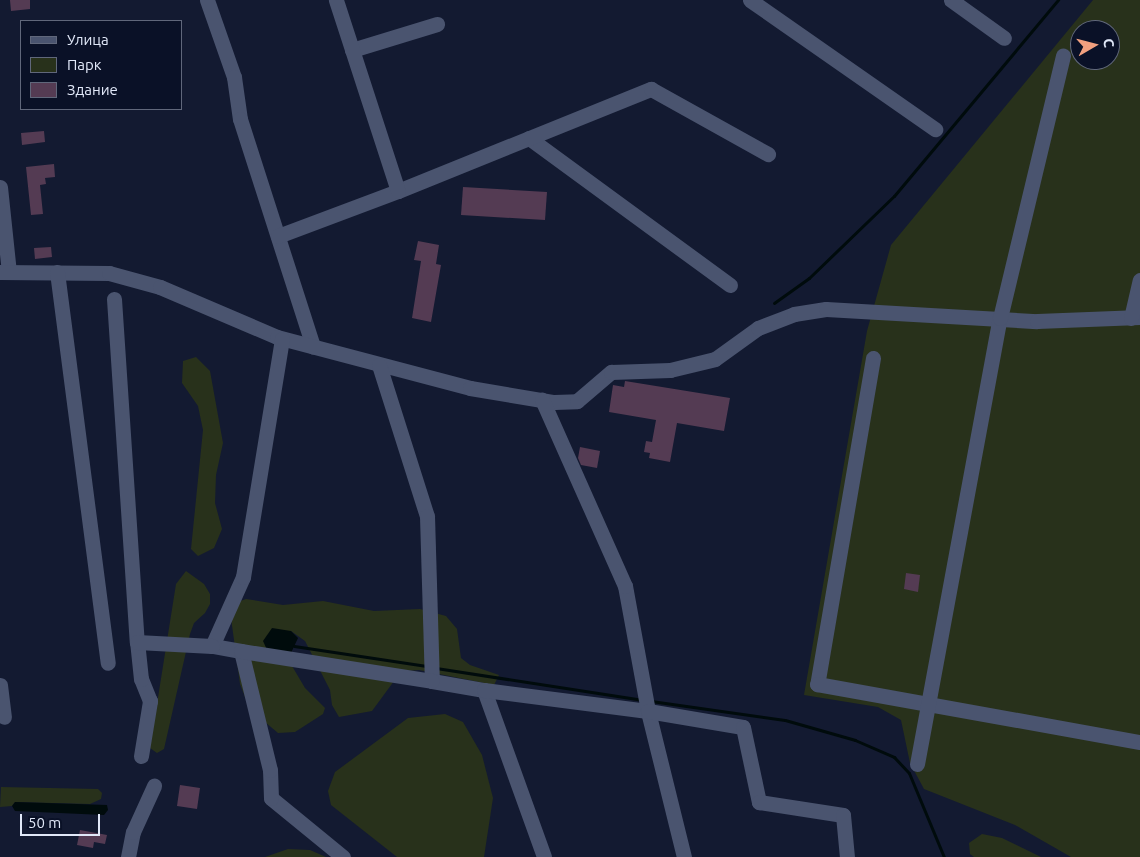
<!DOCTYPE html>
<meta charset="utf-8">
<style>
body{margin:0}
#map{position:relative;width:1140px;height:857px;overflow:hidden;background:#131a31;font-family:Ubuntu,sans-serif}
div>[style]{position:absolute}
[style*='--x']{left:calc(var(--x)*1px);top:calc(var(--y)*1px);width:calc(var(--w)*1px);rotate:calc(var(--a)*1deg)}
.green>*{inset:0;background:#28311b}
.water>*{inset:0;background:#000b0c}
.stream>*{height:3px;margin:-1.5px;padding:0 1.5px;transform-origin:1.5px;border-radius:1.5px;background:#000b0c}
.building>*{inset:0;background:#543b53}
.minor>*{height:15px;margin:-7.5px;padding:0 7.5px;transform-origin:7.5px;border-radius:7.5px;background:#4a546f}
span{translate:-50% -50%;white-space:nowrap;text-align:center;line-height:1.15;-webkit-text-stroke:5px #0a1127;paint-order:stroke}
.legend{position:absolute;left:20px;top:20px;width:162px;height:90px;box-sizing:border-box;background:#0a1127;border:1px solid #60677b;margin:0;padding:6px 9px;list-style:none;font-size:15px;color:#e1e8f8}
.legend li{display:flex;align-items:center;gap:10px;height:25px}
.legend b{width:25px;border:1px solid #60677b}
.north{position:absolute;left:1070px;top:20px;width:50px;height:50px;box-sizing:border-box;background:#0a1127;border:1px solid #60677b;border-radius:50%;rotate:82deg;font-size:14px;font-weight:700;line-height:20px;text-align:center;color:#e1e8f8}
.north::after{content:'';display:block;margin:auto;width:18px;height:22px;background:#f2a07f;clip-path:polygon(50% 0,100% 100%,50% 72%,0 100%)}
.scale{position:absolute;left:20px;top:814px;width:80px;height:22px;box-sizing:border-box;border:2px solid #e1e8f8;border-top:0;padding-left:6px;font-size:15px;line-height:18px;white-space:nowrap;color:#e1e8f8;-webkit-text-stroke:4px #0a1127;paint-order:stroke}
</style>
<div id="map">
<div class="green">
<div style="clip-path:polygon(evenodd,1093px 0,1140px 0,1140px 857px,1071px 857px,1015px 825px,924px 789px,910px 763px,901px 720px,878px 707px,804px 695px,867px 331px,891px 245px,1093px 0,1080px 30px,1110px 30px,1110px 60px,1080px 60px,1080px 30px)"></div>
<div style="clip-path:polygon(196px 357px,210px 371px,223px 443px,216px 475px,215px 503px,222px 529px,214px 548px,198px 556px,191px 549px,203px 430px,198px 406px,182px 383px,183px 361px)"></div>
<div style="clip-path:polygon(186px 571px,204px 584px,210px 594px,210px 604px,205px 613px,194px 623px,190px 634px,164px 749px,157px 753px,150px 748px,176px 584px)"></div>
<div style="clip-path:polygon(246px 599px,283px 605px,323px 601px,374px 611px,420px 609px,446px 616px,457px 629px,461px 658px,470px 665px,499px 675px,494px 685px,419px 670px,406px 671px,397px 677px,372px 711px,339px 717px,332px 705px,330px 690px,305px 641px,291px 631px,292px 666px,305px 688px,325px 708px,323px 714px,295px 732px,278px 733px,265px 722px,245px 697px,240px 684px,231px 618px,235px 603px)"></div>
<div style="clip-path:polygon(445px 714px,463px 722px,482px 755px,493px 798px,484px 857px,397px 857px,331px 805px,328px 791px,335px 772px,408px 718px)"></div>
<div style="clip-path:polygon(1px 787px,98px 789px,102px 793px,101px 799px,90px 804px,15px 802px,12px 806px,0 807px)"></div>
<div style="clip-path:polygon(982px 834px,1002px 838px,1041px 857px,974px 857px,970px 854px,969px 843px)"></div>
<div style="clip-path:polygon(288px 849px,310px 850px,326px 857px,265px 857px)"></div>
</div>
<div class="water">
<div style="clip-path:polygon(272px 628px,291px 631px,298px 638px,291px 653px,268px 652px,263px 641px)"></div>
<div style="clip-path:polygon(15px 802px,107px 805px,108px 810px,104px 815px,15px 811px,12px 806px)"></div>
</div>
<div class="stream">
<div style="--x:774;--y:303;--w:43;--a:-35.5"></div>
<div style="--x:809;--y:278;--w:118;--a:-44"></div>
<div style="--x:894;--y:196;--w:256;--a:-50.1"></div>
<div style="--x:294;--y:646;--w:134;--a:8.6"></div>
<div style="--x:436;--y:668;--w:208;--a:8.8"></div>
<div style="--x:651;--y:701;--w:135;--a:8.1"></div>
<div style="--x:785;--y:720;--w:73;--a:15.9"></div>
<div style="--x:855;--y:740;--w:43;--a:23.6"></div>
<div style="--x:894;--y:757;--w:22;--a:47"></div>
<div style="--x:909;--y:773;--w:91;--a:67.4"></div>
</div>
<div class="building">
<div style="clip-path:polygon(10px 0,30px 0,30px 9px,11px 11px)"></div>
<div style="clip-path:polygon(44px 131px,45px 142px,22px 145px,21px 133px)"></div>
<div style="clip-path:polygon(54px 164px,55px 177px,45px 178px,46px 184px,40px 185px,43px 214px,31px 215px,26px 167px)"></div>
<div style="clip-path:polygon(463px 187px,547px 192px,545px 220px,461px 215px)"></div>
<div style="clip-path:polygon(418px 241px,439px 245px,436px 264px,441px 265px,431px 322px,412px 318px,421px 261px,414px 260px)"></div>
<div style="clip-path:polygon(51px 247px,52px 257px,35px 259px,34px 248px)"></div>
<div style="clip-path:polygon(625px 381px,730px 398px,724px 431px,677px 423px,670px 462px,649px 458px,650px 453px,644px 452px,646px 441px,652px 442px,656px 420px,609px 412px,613px 385px,624px 387px)"></div>
<div style="clip-path:polygon(580px 447px,600px 451px,597px 468px,581px 465px,578px 458px)"></div>
<div style="clip-path:polygon(906px 573px,920px 575px,918px 592px,904px 589px)"></div>
<div style="clip-path:polygon(180px 785px,200px 788px,197px 809px,177px 806px)"></div>
<div style="clip-path:polygon(80px 830px,107px 835px,105px 844px,94px 842px,93px 848px,77px 845px)"></div>
</div>
<div class="minor">
<div style="--x:207;--y:0;--w:82;--a:70.7"></div>
<div style="--x:234;--y:77;--w:42;--a:81.9"></div>
<div style="--x:240;--y:119;--w:239;--a:72.2"></div>
<div style="--x:750;--y:0;--w:226;--a:34.9"></div>
<div style="--x:951;--y:0;--w:65;--a:35.6"></div>
<div style="--x:352;--y:50;--w:89;--a:-17"></div>
<div style="--x:529;--y:138;--w:249;--a:36.2"></div>
<div style="--x:0;--y:187;--w:85;--a:84"></div>
<div style="--x:398;--y:191;--w:273;--a:-22"></div>
<div style="--x:651;--y:89;--w:134;--a:29.1"></div>
<div style="--x:278;--y:236;--w:128;--a:-20.6"></div>
<div style="--x:398;--y:191;--w:201;--a:-108"></div>
<div style="--x:0;--y:272;--w:109;--a:0.5"></div>
<div style="--x:109;--y:273;--w:53;--a:15.4"></div>
<div style="--x:160;--y:287;--w:127;--a:23.1"></div>
<div style="--x:277;--y:337;--w:200;--a:14.8"></div>
<div style="--x:470;--y:388;--w:85;--a:9.5"></div>
<div style="--x:554;--y:402;--w:23;--a:-2"></div>
<div style="--x:577;--y:401;--w:45;--a:-40.5"></div>
<div style="--x:611;--y:372;--w:59;--a:-1.9"></div>
<div style="--x:670;--y:370;--w:46;--a:-13.7"></div>
<div style="--x:715;--y:359;--w:53;--a:-35.8"></div>
<div style="--x:758;--y:328;--w:39;--a:-21"></div>
<div style="--x:794;--y:314;--w:32;--a:-9"></div>
<div style="--x:826;--y:309;--w:211;--a:3.3"></div>
<div style="--x:1037;--y:321;--w:103;--a:-2.2"></div>
<div style="--x:57;--y:272;--w:394;--a:82.6"></div>
<div style="--x:114;--y:299;--w:344;--a:86.2"></div>
<div style="--x:1131;--y:318;--w:39;--a:-77"></div>
<div style="--x:873;--y:358;--w:331;--a:99.7"></div>
<div style="--x:817;--y:684;--w:328;--a:10.2"></div>
<div style="--x:379;--y:365;--w:158;--a:72.4"></div>
<div style="--x:427;--y:516;--w:165;--a:88.3"></div>
<div style="--x:432;--y:681;--w:53;--a:9.8"></div>
<div style="--x:484;--y:690;--w:177;--a:70.2"></div>
<div style="--x:241;--y:651;--w:29;--a:-170"></div>
<div style="--x:212;--y:646;--w:76;--a:-65.8"></div>
<div style="--x:243;--y:577;--w:241;--a:-80.7"></div>
<div style="--x:0;--y:685;--w:32;--a:83"></div>
<div style="--x:484;--y:690;--w:165;--a:7.3"></div>
<div style="--x:648;--y:711;--w:127;--a:-100.4"></div>
<div style="--x:625;--y:586;--w:204;--a:-114"></div>
<div style="--x:141;--y:756;--w:56;--a:-80.7"></div>
<div style="--x:150;--y:701;--w:24;--a:-112"></div>
<div style="--x:141;--y:679;--w:37;--a:-96"></div>
<div style="--x:137;--y:642;--w:75;--a:3.1"></div>
<div style="--x:917;--y:764;--w:454;--a:-79.5"></div>
<div style="--x:1000;--y:318;--w:270;--a:-76.5"></div>
<div style="--x:128;--y:857;--w:25;--a:-79"></div>
<div style="--x:133;--y:832;--w:51;--a:-65.5"></div>
<div style="--x:343;--y:857;--w:93;--a:-140.7"></div>
<div style="--x:271;--y:798;--w:28;--a:-92"></div>
<div style="--x:270;--y:770;--w:122;--a:-103.7"></div>
<div style="--x:241;--y:651;--w:193;--a:8.9"></div>
<div style="--x:684;--y:857;--w:150;--a:-103.9"></div>
<div style="--x:648;--y:711;--w:96;--a:9.6"></div>
<div style="--x:743;--y:727;--w:77;--a:78"></div>
<div style="--x:759;--y:802;--w:85;--a:8.8"></div>
<div style="--x:843;--y:815;--w:42;--a:84.6"></div>
</div>
<ul class="legend">
<li><b style="height:6px;background:#4a546f"></b>Улица</li>
<li><b style="height:14px;background:#28311b"></b>Парк</li>
<li><b style="height:14px;background:#543b53"></b>Здание</li>
</ul>
<div class="north">С</div>
<div class="scale">50 m</div>
</div>
